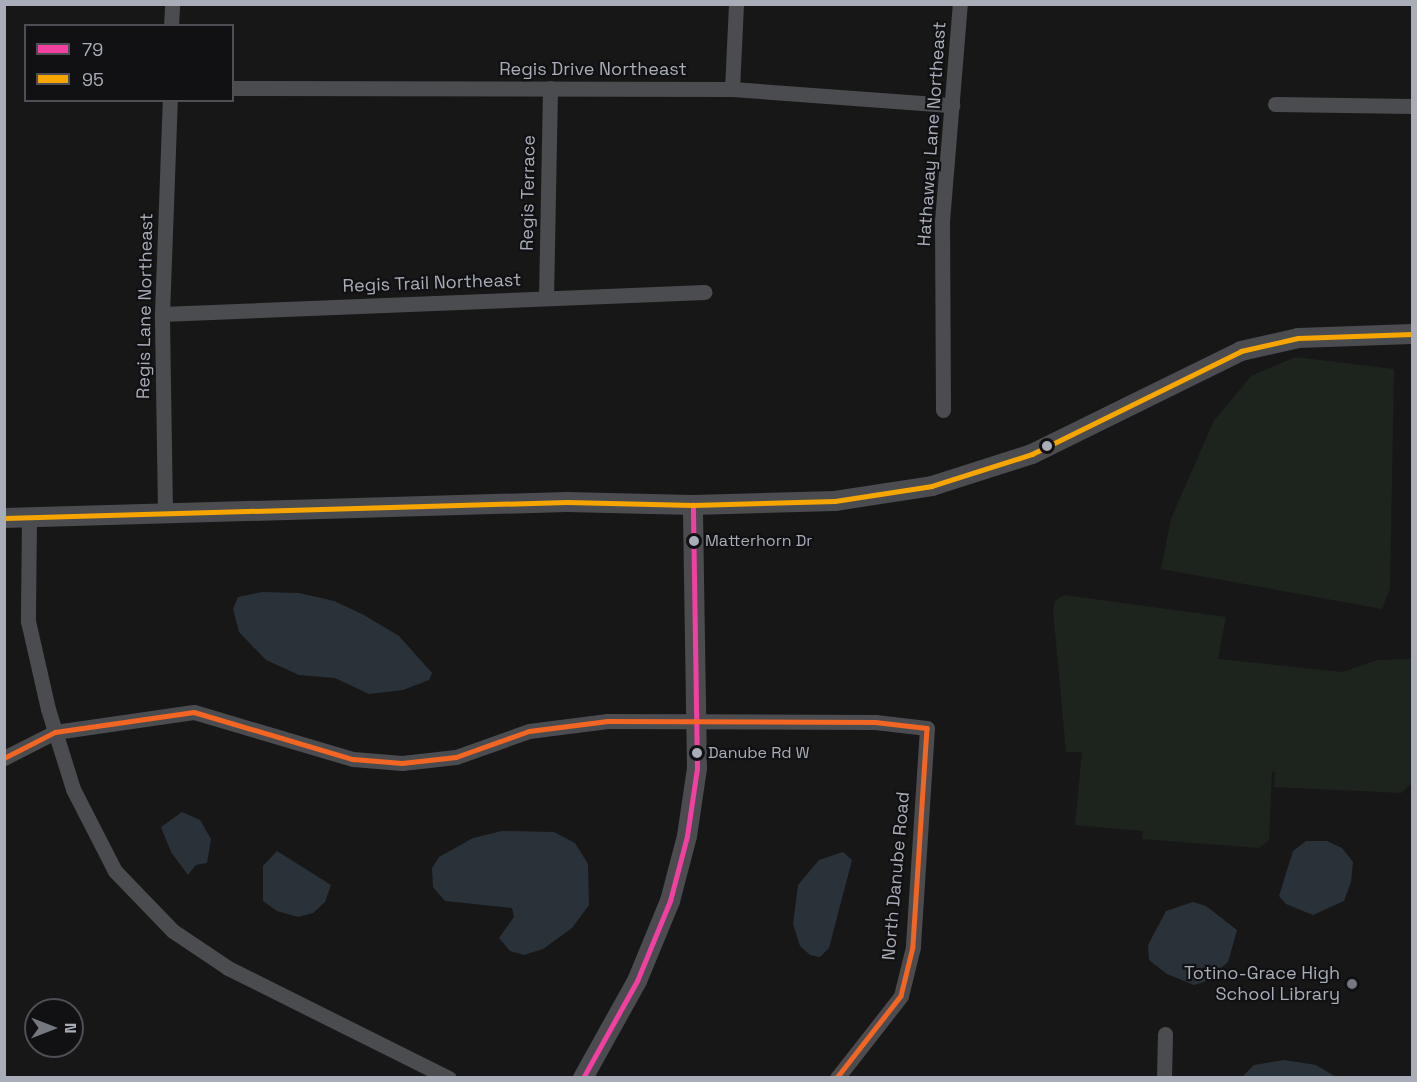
<!DOCTYPE html>
<style>
body{margin:0}
#map{position:relative;width:1417px;height:1082px;overflow:hidden;background:#171717;font-family:"Space Grotesk",sans-serif}
div>[style]{position:absolute}
[style*='--x']{left:calc(var(--x)*1px);top:calc(var(--y)*1px);width:calc(var(--w)*1px);rotate:calc(var(--a)*1deg)}
.green>*{inset:0;background:#1d241e}
.water>*{inset:0;background:#2a3239}
.minor>*{height:15px;margin:-7.5px;padding:0 7.5px;transform-origin:7.5px;border-radius:7.5px;background:#4b4c50}
.tertiary>*{height:20px;margin:-10px;padding:0 10px;transform-origin:10px;border-radius:10px;background:#4b4c50}
.bus-1>*{height:4.5px;margin:-2.25px;padding:0 2.25px;transform-origin:2.25px;border-radius:2.25px;background:#f240a1}
.bus-2>*{height:4.5px;margin:-2.25px;padding:0 2.25px;transform-origin:2.25px;border-radius:2.25px;background:#f7a600}
.bus-3>*{height:4.5px;margin:-2.25px;padding:0 2.25px;transform-origin:2.25px;border-radius:2.25px;background:#f26522}
.dots>*{width:16px;height:16px;translate:-50% -50%;box-sizing:border-box;border:3px solid #111113;border-radius:50%}
span{translate:-50% -50%;white-space:nowrap;text-align:center;line-height:1.15;-webkit-text-stroke:4.5px #111113;paint-order:stroke}
.bus-label{font-size:16px;color:#a8adb8}
.left{translate:0 -50%;text-align:left}
.street-label{font-size:18px;color:#a8adb8}
.poi-label{font-size:18px;color:#a8adb8}
.right{translate:-100% -50%;text-align:right}
.frame{position:absolute;inset:0;border:6px solid #a8adb8;pointer-events:none}
.legend{position:absolute;left:24px;top:24px;width:210px;height:78px;box-sizing:border-box;background:#111113;border:2px solid #4d4f55;margin:0;padding:8px 10px;list-style:none;font-size:18px;color:#a8adb8}
.legend li{display:flex;align-items:center;gap:12px;height:30px}
.legend b{width:30px;border:2px solid #4d4f55}
.north{position:absolute;left:24px;top:998px;width:60px;height:60px;box-sizing:border-box;background:#111113;border:2px solid #4d4f55;border-radius:50%;rotate:90deg;font-size:16px;font-weight:700;line-height:24px;text-align:center;color:#a8adb8}
.north::after{content:'';display:block;margin:auto;width:21px;height:27px;background:#757880;clip-path:polygon(50% 0,100% 100%,50% 72%,0 100%)}
</style>
<div id="map">
<div class="green">
<div style="clip-path:polygon(1295px 357px,1394px 369px,1390px 589px,1382px 609px,1161px 569px,1171px 519px,1213px 422px,1251px 376px)"></div>
<div style="clip-path:polygon(1064px 595px,1226px 617px,1218px 659px,1343px 672px,1377px 660px,1412px 659px,1412px 783px,1401px 793px,1274px 787px,1275px 773px,1272px 772px,1269px 840px,1259px 848px,1142px 839px,1143px 831px,1075px 825px,1082px 752px,1066px 752px,1053px 610px,1055px 601px)"></div>
</div>
<div class="water">
<div style="clip-path:polygon(262px 592px,299px 593px,334px 601px,364px 615px,399px 636px,432px 673px,429px 680px,403px 690px,369px 694px,335px 678px,299px 675px,266px 660px,239px 632px,233px 609px,238px 597px)"></div>
<div style="clip-path:polygon(182px 812px,200px 820px,211px 839px,207px 863px,196px 865px,188px 875px,171px 852px,161px 827px)"></div>
<div style="clip-path:polygon(502px 831px,554px 832px,575px 843px,588px 864px,589px 905px,572px 928px,543px 949px,524px 955px,510px 951px,499px 938px,514px 917px,512px 908px,445px 901px,433px 887px,432px 868px,439px 857px,473px 838px)"></div>
<div style="clip-path:polygon(1306px 841px,1327px 841px,1342px 848px,1353px 862px,1351px 882px,1344px 901px,1313px 915px,1286px 904px,1279px 896px,1293px 851px)"></div>
<div style="clip-path:polygon(277px 851px,331px 885px,325px 902px,313px 913px,298px 917px,277px 911px,263px 901px,263px 866px)"></div>
<div style="clip-path:polygon(843px 852px,852px 860px,829px 948px,820px 957px,810px 955px,800px 946px,793px 924px,798px 885px,819px 860px)"></div>
<div style="clip-path:polygon(1193px 902px,1206px 906px,1237px 930px,1228px 962px,1204px 982px,1194px 985px,1167px 974px,1149px 960px,1148px 945px,1166px 911px)"></div>
<div style="clip-path:polygon(1284px 1060px,1316px 1065px,1336px 1077px,1242px 1077px,1254px 1065px)"></div>
</div>
<div class="minor">
<div style="--x:171;--y:26;--w:22;--a:-87"></div>
<div style="--x:232;--y:88;--w:500;--a:0.11"></div>
<div style="--x:732;--y:89;--w:221;--a:4.2"></div>
<div style="--x:732;--y:89;--w:85;--a:-87.3"></div>
<div style="--x:1275;--y:104;--w:137;--a:0.8"></div>
<div style="--x:546;--y:298;--w:210;--a:-88.9"></div>
<div style="--x:162;--y:314;--w:543;--a:-2.32"></div>
<div style="--x:943;--y:410;--w:189;--a:-90.3"></div>
<div style="--x:942;--y:221;--w:218;--a:-85.3"></div>
<div style="--x:165;--y:511;--w:197;--a:-90.9"></div>
<div style="--x:162;--y:314;--w:214;--a:-87.9"></div>
<div style="--x:29;--y:518;--w:103;--a:90.6"></div>
<div style="--x:28;--y:621;--w:90;--a:77.2"></div>
<div style="--x:48;--y:709;--w:84;--a:72.6"></div>
<div style="--x:73;--y:789;--w:92;--a:62.9"></div>
<div style="--x:115;--y:871;--w:83;--a:46"></div>
<div style="--x:173;--y:931;--w:66;--a:33.9"></div>
<div style="--x:228;--y:968;--w:247;--a:26.5"></div>
<div style="--x:4;--y:758;--w:57;--a:-27"></div>
<div style="--x:55;--y:732;--w:140;--a:-8.2"></div>
<div style="--x:194;--y:712;--w:166;--a:16.5"></div>
<div style="--x:353;--y:759;--w:49;--a:4.7"></div>
<div style="--x:402;--y:763;--w:54;--a:-6.3"></div>
<div style="--x:456;--y:757;--w:77;--a:-19.6"></div>
<div style="--x:529;--y:731;--w:79;--a:-7.3"></div>
<div style="--x:607;--y:721;--w:268;--a:0.2"></div>
<div style="--x:875;--y:722;--w:52;--a:6.6"></div>
<div style="--x:927;--y:728;--w:219;--a:93.7"></div>
<div style="--x:913;--y:947;--w:50;--a:103.8"></div>
<div style="--x:901;--y:996;--w:104;--a:128"></div>
<div style="--x:1164;--y:1078;--w:44;--a:-88.7"></div>
</div>
<div class="tertiary">
<div style="--x:4;--y:518;--w:563;--a:-1.63"></div>
<div style="--x:567;--y:502;--w:126;--a:1.4"></div>
<div style="--x:693;--y:505;--w:142;--a:-1.6"></div>
<div style="--x:835;--y:501;--w:98;--a:-8.8"></div>
<div style="--x:932;--y:486;--w:105;--a:-17.7"></div>
<div style="--x:1032;--y:454;--w:233;--a:-26.2"></div>
<div style="--x:1241;--y:351;--w:58;--a:-12.8"></div>
<div style="--x:1298;--y:338;--w:114;--a:-2"></div>
<div style="--x:583;--y:1078;--w:111;--a:-60.9"></div>
<div style="--x:637;--y:981;--w:87;--a:-67.6"></div>
<div style="--x:670;--y:901;--w:67;--a:-75.3"></div>
<div style="--x:687;--y:836;--w:69;--a:-81.6"></div>
<div style="--x:697;--y:768;--w:263;--a:-90.9"></div>
</div>
<div class="bus-1">
<div style="--x:583;--y:1078;--w:111;--a:-60.9"></div>
<div style="--x:637;--y:981;--w:87;--a:-67.6"></div>
<div style="--x:670;--y:901;--w:67;--a:-75.3"></div>
<div style="--x:687;--y:836;--w:69;--a:-81.6"></div>
<div style="--x:697;--y:768;--w:263;--a:-90.9"></div>
</div>
<div class="bus-2">
<div style="--x:4;--y:518;--w:563;--a:-1.63"></div>
<div style="--x:567;--y:502;--w:126;--a:1.4"></div>
<div style="--x:693;--y:505;--w:142;--a:-1.6"></div>
<div style="--x:835;--y:501;--w:98;--a:-8.8"></div>
<div style="--x:932;--y:486;--w:105;--a:-17.7"></div>
<div style="--x:1032;--y:454;--w:233;--a:-26.2"></div>
<div style="--x:1241;--y:351;--w:58;--a:-12.8"></div>
<div style="--x:1298;--y:338;--w:114;--a:-2"></div>
</div>
<div class="bus-3">
<div style="--x:4;--y:758;--w:57;--a:-27"></div>
<div style="--x:55;--y:732;--w:140;--a:-8.2"></div>
<div style="--x:194;--y:712;--w:166;--a:16.5"></div>
<div style="--x:353;--y:759;--w:49;--a:4.7"></div>
<div style="--x:402;--y:763;--w:54;--a:-6.3"></div>
<div style="--x:456;--y:757;--w:77;--a:-19.6"></div>
<div style="--x:529;--y:731;--w:79;--a:-7.3"></div>
<div style="--x:607;--y:721;--w:268;--a:0.2"></div>
<div style="--x:875;--y:722;--w:52;--a:6.6"></div>
<div style="--x:927;--y:728;--w:219;--a:93.7"></div>
<div style="--x:913;--y:947;--w:50;--a:103.8"></div>
<div style="--x:901;--y:996;--w:104;--a:128"></div>
</div>
<div class="dots">
<div style="left:1047px;top:446px;background:#a8adb8"></div>
<div style="left:694px;top:541px;background:#a8adb8"></div>
<div style="left:697px;top:753px;background:#a8adb8"></div>
<div style="left:1352px;top:984px;background:#757880"></div>
</div>
<div class="bus-label">
<span class="left" style="left:705px;top:541px">Matterhorn Dr</span>
<span class="left" style="left:708px;top:753px">Danube Rd W</span>
</div>
<div class="street-label">
<span style="left:593px;top:69px">Regis Drive Northeast</span>
<span style="left:932px;top:134px;rotate:-86deg">Hathaway Lane Northeast</span>
<span style="left:528px;top:193px;rotate:-89deg">Regis Terrace</span>
<span style="left:432px;top:283px;rotate:-2deg">Regis Trail Northeast</span>
<span style="left:145px;top:306px;rotate:-89deg">Regis Lane Northeast</span>
<span style="left:896px;top:876px;rotate:-85deg">North Danube Road</span>
</div>
<div class="poi-label">
<span class="right" style="left:1340px;top:984px">Totino-Grace High<br>School Library</span>
</div>
<div class="frame"></div>
<ul class="legend">
<li><b style="height:8px;background:#f240a1"></b>79</li>
<li><b style="height:8px;background:#f7a600"></b>95</li>
</ul>
<div class="north">N</div>
</div>
